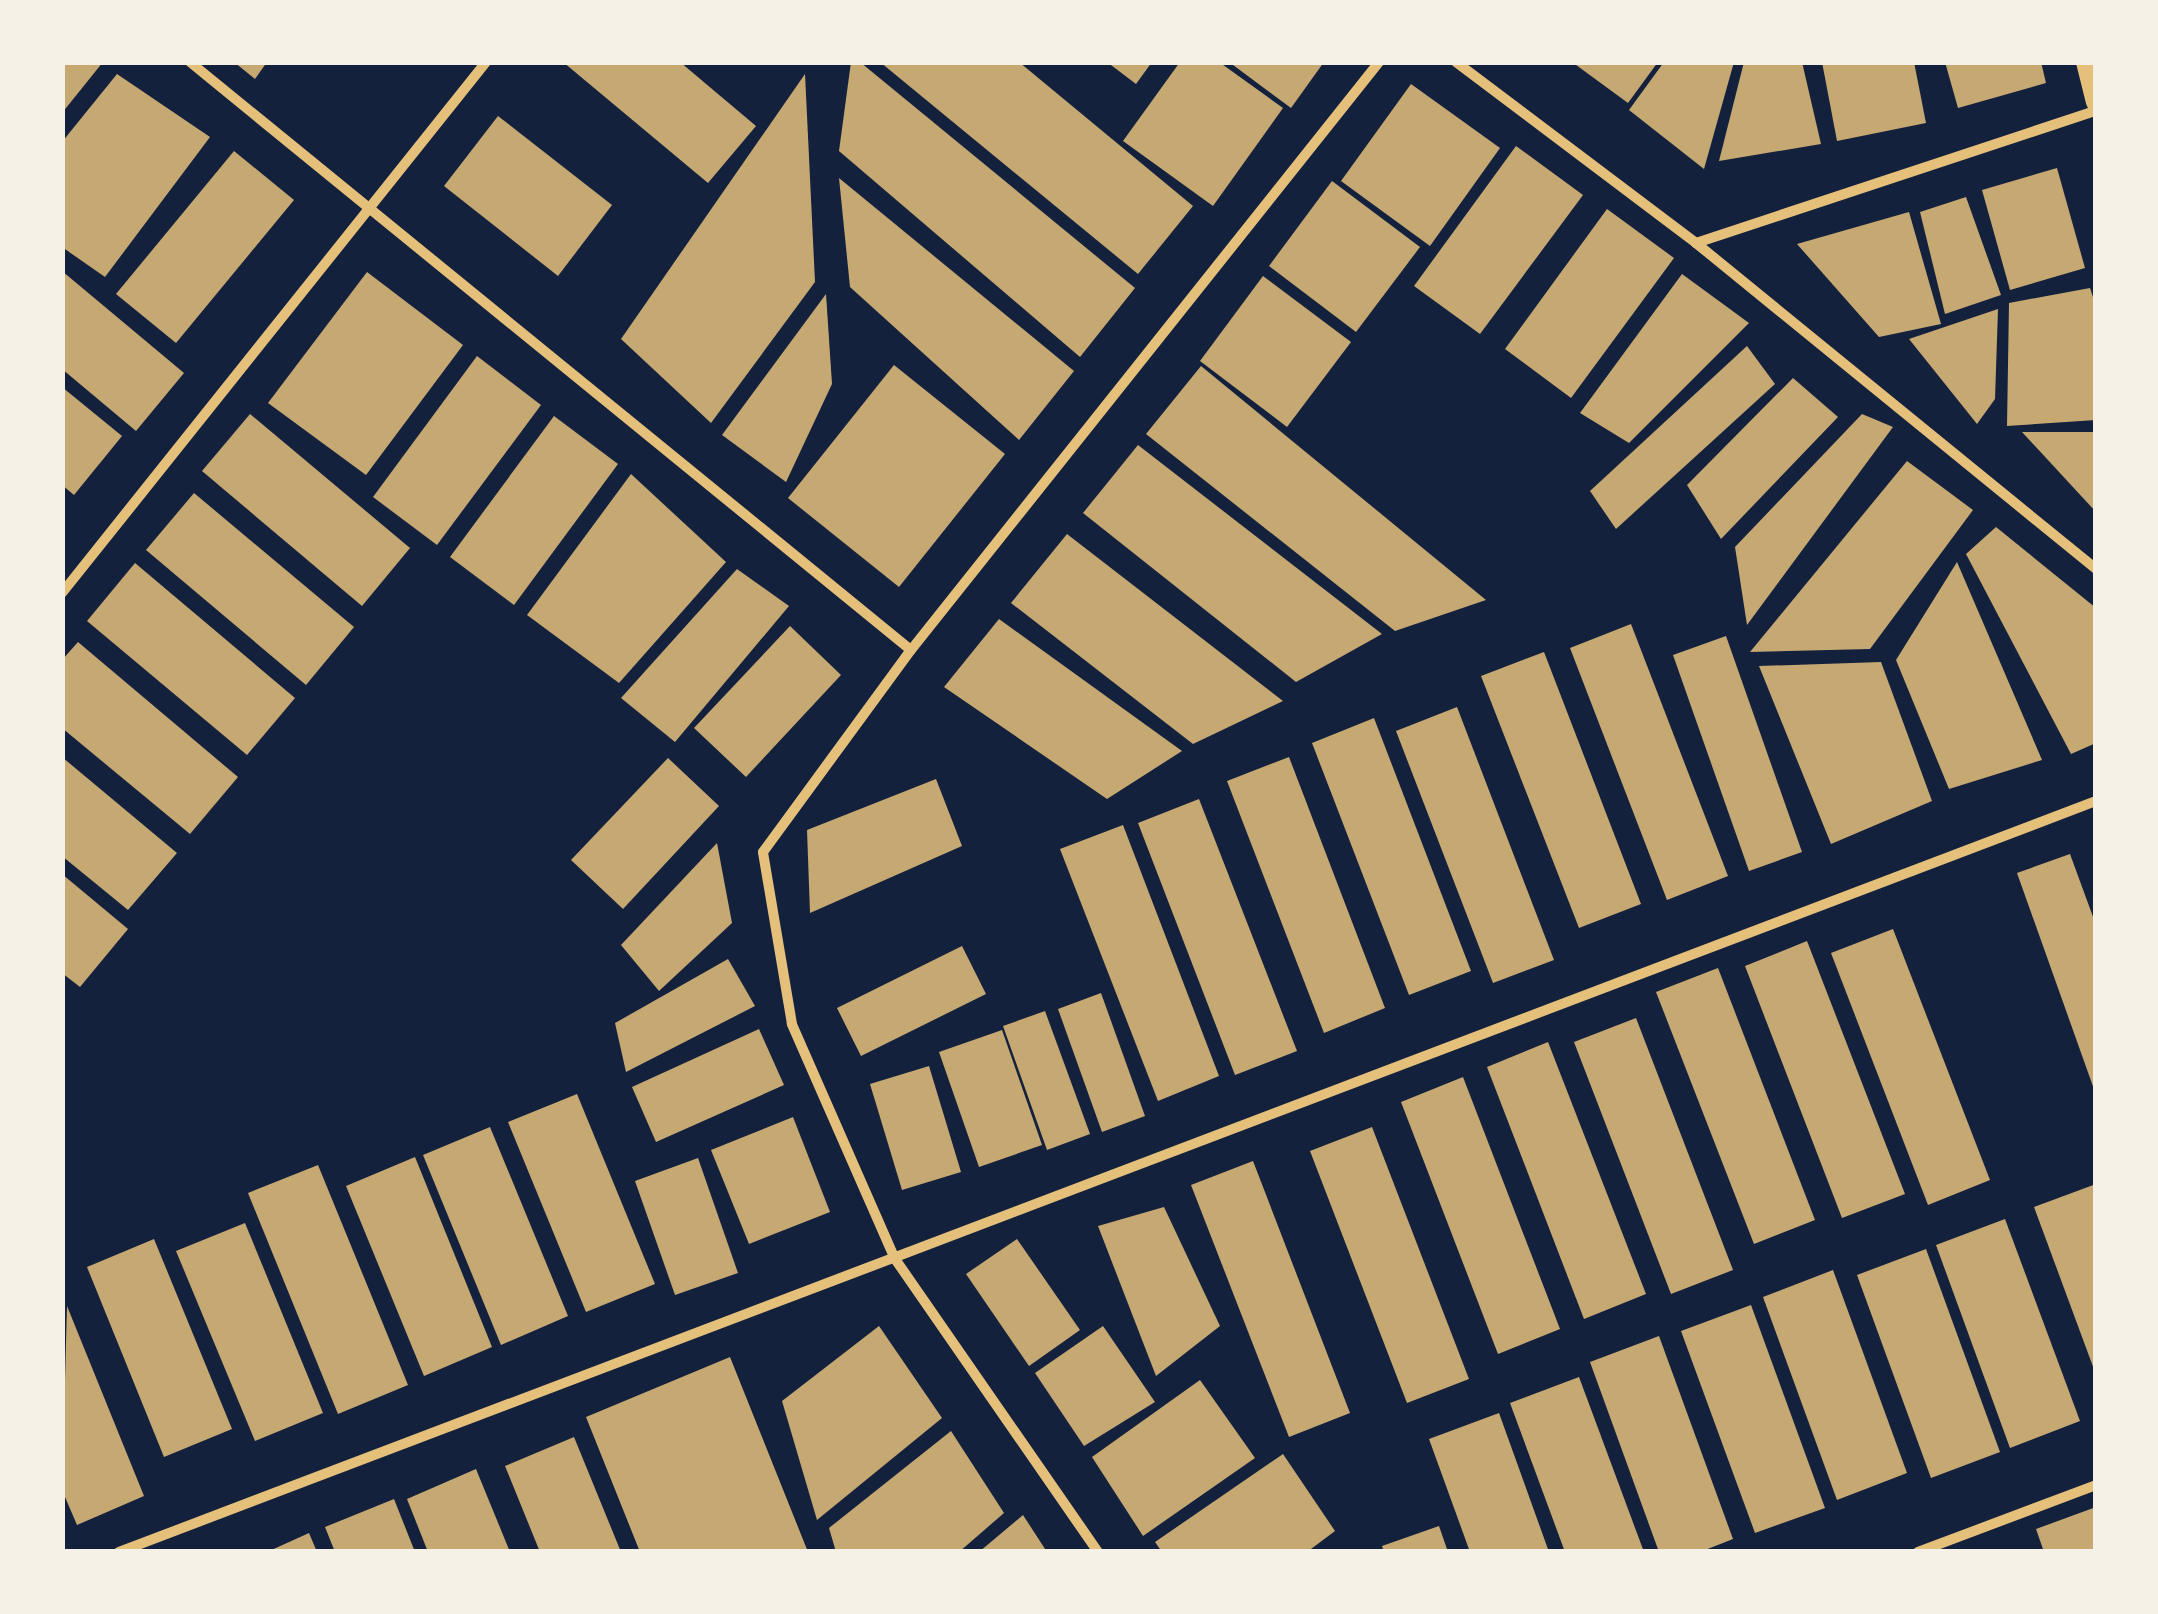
<!DOCTYPE html>
<style>
body{margin:0}
#map{position:relative;width:2158px;height:1614px;overflow:hidden;background:#14213d;font-family:Raleway,sans-serif}
div>[style]{position:absolute}
[style*='--x']{left:calc(var(--x)*1px);top:calc(var(--y)*1px);width:calc(var(--w)*1px);rotate:calc(var(--a)*1deg)}
.building>*{inset:0;background:#c6a872}
.minor>*{height:10px;margin:-5px;padding:0 5px;transform-origin:5px;border-radius:5px;background:#e5c07b}
.secondary>*{height:20px;margin:-10px;padding:0 10px;transform-origin:10px;border-radius:10px;background:#e5c07b}
span{translate:-50% -50%;white-space:nowrap;text-align:center;line-height:1.15;-webkit-text-stroke:8px #f6f1e7;paint-order:stroke}
.frame{position:absolute;inset:0;border:65px solid #f6f1e7;pointer-events:none}
</style>
<div id="map">
<div class="building">
<div style="clip-path:polygon(62px 62px,103px 62px,62px 113px)"></div>
<div style="clip-path:polygon(234px 62px,267px 62px,255px 79px)"></div>
<div style="clip-path:polygon(563px 62px,680px 62px,756px 126px,708px 183px)"></div>
<div style="clip-path:polygon(851px 62px,860px 62px,1135px 288px,1080px 357px,839px 151px)"></div>
<div style="clip-path:polygon(880px 62px,1019px 62px,1193px 206px,1138px 274px)"></div>
<div style="clip-path:polygon(1107px 62px,1152px 62px,1136px 84px)"></div>
<div style="clip-path:polygon(1180px 62px,1219px 62px,1283px 108px,1213px 206px,1123px 141px)"></div>
<div style="clip-path:polygon(1229px 62px,1324px 62px,1291px 108px)"></div>
<div style="clip-path:polygon(1572px 62px,1658px 62px,1628px 103px)"></div>
<div style="clip-path:polygon(1664px 62px,1734px 62px,1704px 169px,1629px 110px)"></div>
<div style="clip-path:polygon(1744px 62px,1802px 62px,1821px 144px,1719px 161px)"></div>
<div style="clip-path:polygon(1822px 62px,1914px 62px,1926px 123px,1837px 141px)"></div>
<div style="clip-path:polygon(1945px 62px,2041px 62px,2046px 83px,1958px 108px)"></div>
<div style="clip-path:polygon(117px 74px,210px 137px,105px 277px,62px 247px,62px 142px)"></div>
<div style="clip-path:polygon(805px 74px,815px 282px,711px 423px,621px 339px)"></div>
<div style="clip-path:polygon(1411px 84px,1500px 148px,1430px 246px,1341px 181px)"></div>
<div style="clip-path:polygon(498px 116px,612px 205px,558px 276px,444px 186px)"></div>
<div style="clip-path:polygon(1516px 146px,1583px 195px,1480px 334px,1414px 286px)"></div>
<div style="clip-path:polygon(234px 151px,294px 200px,176px 343px,116px 294px)"></div>
<div style="clip-path:polygon(2057px 168px,2085px 268px,2010px 290px,1982px 190px)"></div>
<div style="clip-path:polygon(839px 178px,1074px 371px,1019px 440px,850px 287px)"></div>
<div style="clip-path:polygon(1332px 181px,1420px 247px,1356px 332px,1269px 266px)"></div>
<div style="clip-path:polygon(1966px 197px,2001px 295px,1945px 314px,1920px 212px)"></div>
<div style="clip-path:polygon(1607px 209px,1674px 258px,1571px 398px,1505px 349px)"></div>
<div style="clip-path:polygon(1909px 212px,1941px 324px,1879px 337px,1797px 244px)"></div>
<div style="clip-path:polygon(62px 271px,184px 373px,136px 431px,62px 369px)"></div>
<div style="clip-path:polygon(367px 272px,463px 345px,366px 475px,268px 403px)"></div>
<div style="clip-path:polygon(1682px 274px,1749px 323px,1629px 443px,1580px 413px)"></div>
<div style="clip-path:polygon(1263px 276px,1351px 342px,1287px 427px,1200px 361px)"></div>
<div style="clip-path:polygon(2090px 288px,2096px 306px,2096px 420px,2007px 426px,2009px 303px)"></div>
<div style="clip-path:polygon(826px 294px,832px 384px,786px 482px,722px 435px)"></div>
<div style="clip-path:polygon(1998px 309px,1995px 399px,1977px 424px,1909px 339px)"></div>
<div style="clip-path:polygon(1747px 346px,1775px 384px,1616px 529px,1590px 491px)"></div>
<div style="clip-path:polygon(477px 356px,541px 405px,437px 545px,373px 497px)"></div>
<div style="clip-path:polygon(894px 365px,1005px 454px,899px 587px,788px 498px)"></div>
<div style="clip-path:polygon(1201px 366px,1486px 600px,1395px 631px,1146px 434px)"></div>
<div style="clip-path:polygon(1793px 378px,1838px 417px,1721px 539px,1687px 485px)"></div>
<div style="clip-path:polygon(62px 387px,122px 436px,74px 495px,62px 485px)"></div>
<div style="clip-path:polygon(250px 414px,410px 548px,362px 606px,202px 471px)"></div>
<div style="clip-path:polygon(1862px 414px,1893px 427px,1747px 625px,1735px 547px)"></div>
<div style="clip-path:polygon(554px 416px,618px 464px,514px 605px,450px 557px)"></div>
<div style="clip-path:polygon(2022px 432px,2096px 432px,2096px 512px)"></div>
<div style="clip-path:polygon(1138px 445px,1382px 634px,1296px 682px,1083px 513px)"></div>
<div style="clip-path:polygon(1907px 461px,1973px 510px,1870px 649px,1750px 652px)"></div>
<div style="clip-path:polygon(631px 474px,726px 562px,619px 683px,527px 615px)"></div>
<div style="clip-path:polygon(194px 493px,354px 627px,306px 685px,146px 550px)"></div>
<div style="clip-path:polygon(1996px 527px,2096px 608px,2096px 743px,2071px 754px,1966px 554px)"></div>
<div style="clip-path:polygon(1067px 534px,1283px 701px,1193px 744px,1011px 603px)"></div>
<div style="clip-path:polygon(1957px 562px,2042px 760px,1949px 789px,1896px 660px)"></div>
<div style="clip-path:polygon(135px 563px,295px 698px,247px 755px,87px 621px)"></div>
<div style="clip-path:polygon(737px 569px,789px 606px,675px 742px,621px 698px)"></div>
<div style="clip-path:polygon(999px 619px,1182px 751px,1107px 799px,944px 687px)"></div>
<div style="clip-path:polygon(1631px 624px,1728px 876px,1667px 900px,1570px 648px)"></div>
<div style="clip-path:polygon(790px 626px,841px 675px,746px 777px,694px 728px)"></div>
<div style="clip-path:polygon(1726px 636px,1802px 852px,1749px 871px,1673px 655px)"></div>
<div style="clip-path:polygon(78px 642px,238px 777px,190px 834px,62px 728px,62px 660px)"></div>
<div style="clip-path:polygon(1544px 652px,1641px 904px,1579px 928px,1481px 676px)"></div>
<div style="clip-path:polygon(1881px 662px,1932px 801px,1831px 844px,1759px 666px)"></div>
<div style="clip-path:polygon(1457px 707px,1554px 960px,1493px 983px,1396px 731px)"></div>
<div style="clip-path:polygon(1374px 718px,1471px 971px,1409px 995px,1312px 743px)"></div>
<div style="clip-path:polygon(62px 757px,177px 853px,128px 910px,62px 856px)"></div>
<div style="clip-path:polygon(1289px 757px,1385px 1008px,1324px 1033px,1227px 781px)"></div>
<div style="clip-path:polygon(668px 758px,719px 806px,623px 909px,571px 860px)"></div>
<div style="clip-path:polygon(936px 779px,962px 846px,810px 913px,807px 830px)"></div>
<div style="clip-path:polygon(1199px 799px,1297px 1051px,1235px 1075px,1138px 823px)"></div>
<div style="clip-path:polygon(1123px 825px,1219px 1076px,1158px 1101px,1060px 849px)"></div>
<div style="clip-path:polygon(717px 843px,732px 923px,659px 991px,621px 945px)"></div>
<div style="clip-path:polygon(2070px 854px,2096px 925px,2095px 1092px,2017px 873px)"></div>
<div style="clip-path:polygon(62px 874px,128px 929px,80px 987px,62px 973px)"></div>
<div style="clip-path:polygon(1893px 929px,1990px 1180px,1928px 1205px,1831px 953px)"></div>
<div style="clip-path:polygon(1807px 941px,1905px 1194px,1842px 1218px,1745px 966px)"></div>
<div style="clip-path:polygon(962px 946px,986px 994px,861px 1056px,837px 1008px)"></div>
<div style="clip-path:polygon(728px 959px,755px 1006px,626px 1072px,615px 1023px)"></div>
<div style="clip-path:polygon(1718px 968px,1815px 1220px,1754px 1244px,1656px 992px)"></div>
<div style="clip-path:polygon(1101px 993px,1145px 1116px,1102px 1132px,1058px 1009px)"></div>
<div style="clip-path:polygon(1045px 1011px,1090px 1134px,1047px 1150px,1003px 1026px)"></div>
<div style="clip-path:polygon(1636px 1018px,1733px 1270px,1671px 1294px,1574px 1042px)"></div>
<div style="clip-path:polygon(759px 1029px,784px 1085px,656px 1142px,632px 1087px)"></div>
<div style="clip-path:polygon(1002px 1030px,1042px 1145px,979px 1167px,939px 1052px)"></div>
<div style="clip-path:polygon(1548px 1042px,1646px 1294px,1584px 1319px,1487px 1067px)"></div>
<div style="clip-path:polygon(929px 1066px,961px 1172px,902px 1190px,870px 1084px)"></div>
<div style="clip-path:polygon(1463px 1077px,1560px 1329px,1498px 1354px,1401px 1102px)"></div>
<div style="clip-path:polygon(577px 1094px,655px 1284px,586px 1312px,508px 1122px)"></div>
<div style="clip-path:polygon(793px 1117px,830px 1212px,749px 1244px,711px 1150px)"></div>
<div style="clip-path:polygon(490px 1127px,568px 1316px,501px 1345px,423px 1155px)"></div>
<div style="clip-path:polygon(1372px 1127px,1469px 1379px,1407px 1403px,1310px 1151px)"></div>
<div style="clip-path:polygon(415px 1157px,492px 1347px,424px 1376px,346px 1186px)"></div>
<div style="clip-path:polygon(698px 1158px,738px 1273px,675px 1295px,635px 1181px)"></div>
<div style="clip-path:polygon(1253px 1161px,1350px 1413px,1289px 1437px,1191px 1185px)"></div>
<div style="clip-path:polygon(318px 1165px,408px 1385px,338px 1414px,248px 1193px)"></div>
<div style="clip-path:polygon(2096px 1184px,2096px 1372px,2095px 1372px,2034px 1207px)"></div>
<div style="clip-path:polygon(1164px 1207px,1220px 1326px,1156px 1376px,1098px 1226px)"></div>
<div style="clip-path:polygon(2005px 1219px,2080px 1421px,2010px 1448px,1936px 1245px)"></div>
<div style="clip-path:polygon(245px 1223px,323px 1413px,255px 1441px,176px 1251px)"></div>
<div style="clip-path:polygon(154px 1239px,232px 1429px,164px 1457px,87px 1267px)"></div>
<div style="clip-path:polygon(1017px 1239px,1080px 1330px,1029px 1366px,966px 1274px)"></div>
<div style="clip-path:polygon(1926px 1249px,2000px 1452px,1931px 1478px,1857px 1275px)"></div>
<div style="clip-path:polygon(1833px 1270px,1907px 1473px,1837px 1500px,1763px 1297px)"></div>
<div style="clip-path:polygon(1751px 1305px,1825px 1508px,1755px 1533px,1681px 1331px)"></div>
<div style="clip-path:polygon(67px 1306px,144px 1496px,77px 1525px,62px 1490px)"></div>
<div style="clip-path:polygon(879px 1326px,942px 1418px,817px 1520px,782px 1401px)"></div>
<div style="clip-path:polygon(1103px 1326px,1155px 1402px,1084px 1446px,1035px 1373px)"></div>
<div style="clip-path:polygon(1659px 1336px,1733px 1539px,1700px 1552px,1659px 1552px,1590px 1362px)"></div>
<div style="clip-path:polygon(730px 1357px,808px 1552px,640px 1552px,586px 1417px)"></div>
<div style="clip-path:polygon(1579px 1377px,1644px 1552px,1565px 1552px,1510px 1403px)"></div>
<div style="clip-path:polygon(1200px 1380px,1255px 1458px,1143px 1536px,1092px 1457px)"></div>
<div style="clip-path:polygon(1499px 1413px,1549px 1552px,1470px 1552px,1429px 1439px)"></div>
<div style="clip-path:polygon(951px 1431px,1004px 1513px,959px 1552px,836px 1552px,829px 1528px)"></div>
<div style="clip-path:polygon(574px 1437px,621px 1552px,540px 1552px,505px 1466px)"></div>
<div style="clip-path:polygon(1283px 1454px,1335px 1531px,1307px 1552px,1162px 1552px,1155px 1542px)"></div>
<div style="clip-path:polygon(476px 1469px,510px 1552px,428px 1552px,407px 1499px)"></div>
<div style="clip-path:polygon(394px 1499px,415px 1552px,335px 1552px,325px 1527px)"></div>
<div style="clip-path:polygon(2096px 1507px,2096px 1552px,2044px 1552px,2036px 1529px)"></div>
<div style="clip-path:polygon(1023px 1515px,1047px 1552px,979px 1552px)"></div>
<div style="clip-path:polygon(1439px 1526px,1448px 1552px,1384px 1552px,1382px 1546px)"></div>
<div style="clip-path:polygon(309px 1533px,317px 1552px,267px 1552px)"></div>
</div>
<div class="minor">
<div style="--x:190;--y:62;--w:930;--a:39.2"></div>
<div style="--x:1456;--y:62;--w:301;--a:37"></div>
<div style="--x:1696;--y:243;--w:516;--a:39.18"></div>
<div style="--x:1696;--y:243;--w:421;--a:-18.3"></div>
<div style="--x:62;--y:593;--w:680;--a:-51.39"></div>
<div style="--x:119;--y:1552;--w:2115;--a:-20.8"></div>
<div style="--x:1098;--y:1552;--w:356;--a:-124.7"></div>
<div style="--x:895;--y:1259;--w:257;--a:-113.7"></div>
<div style="--x:792;--y:1024;--w:174;--a:-99.6"></div>
<div style="--x:763;--y:852;--w:250;--a:-53.8"></div>
<div style="--x:911;--y:650;--w:752;--a:-51.48"></div>
<div style="--x:1918;--y:1552;--w:190;--a:-20.6"></div>
</div>
<div class="secondary">
<div style="--x:2086;--y:62;--w:41;--a:76"></div>
</div>
<div class="frame"></div>
</div>
